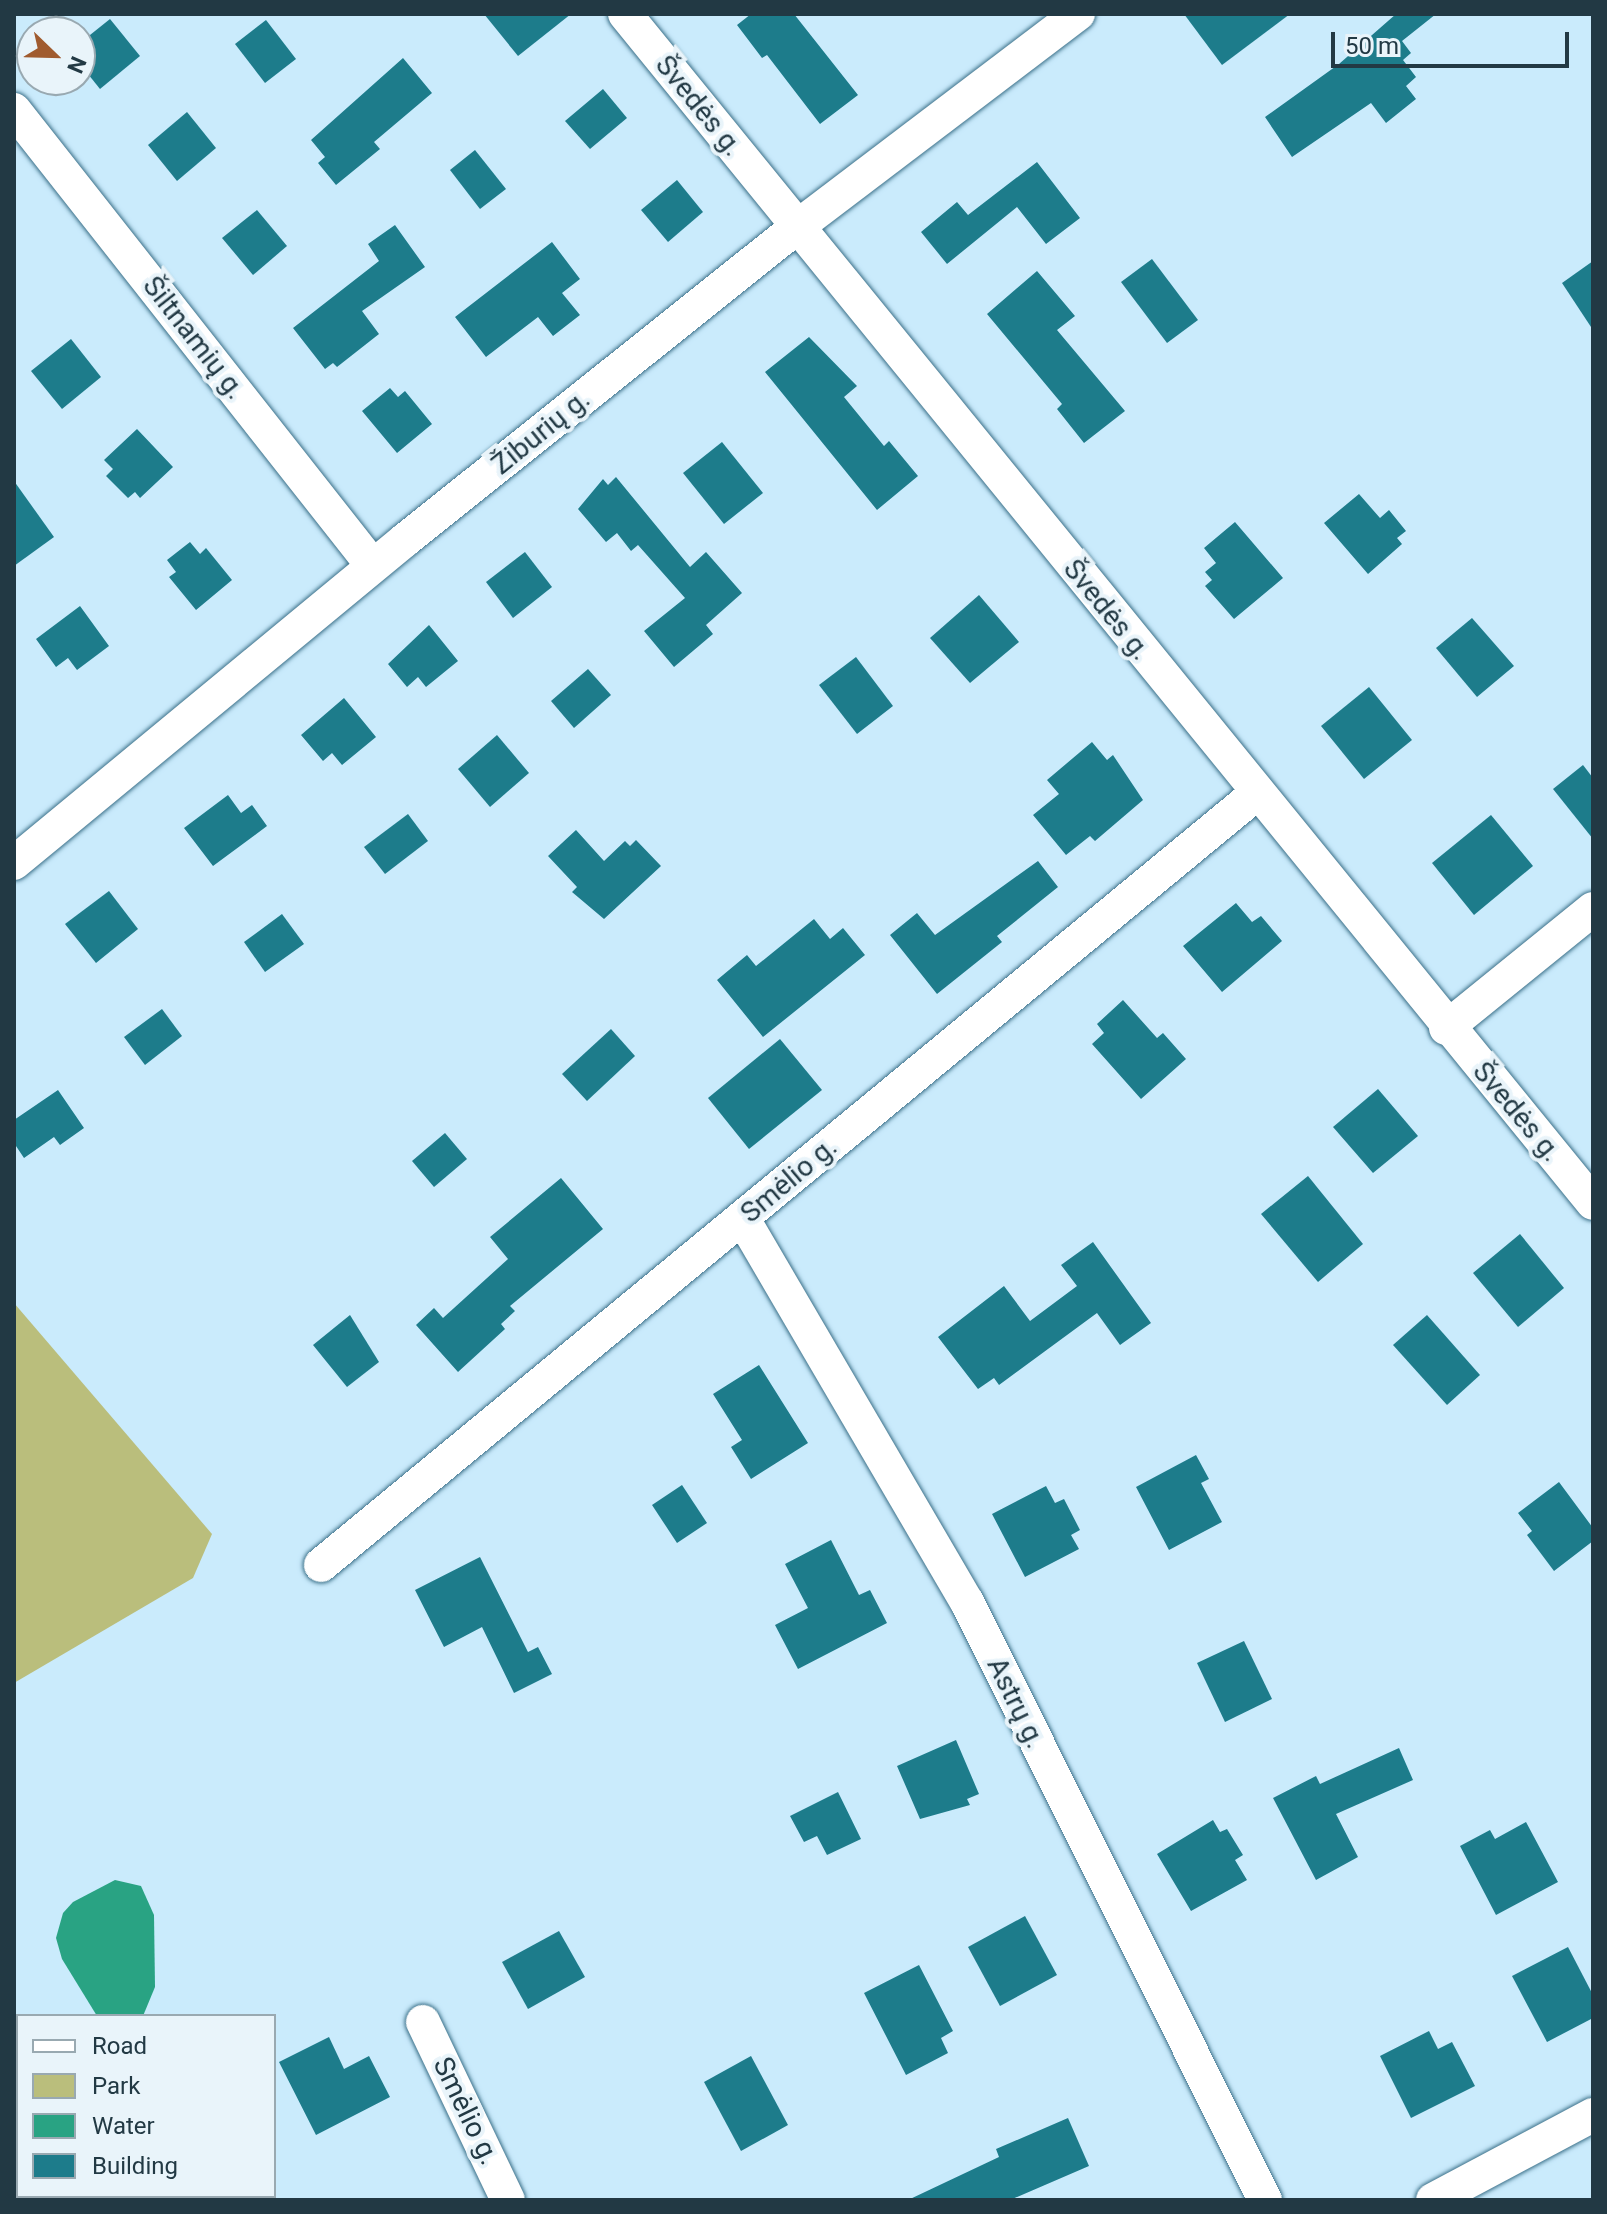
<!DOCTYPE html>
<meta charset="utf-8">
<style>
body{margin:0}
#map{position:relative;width:1607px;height:2214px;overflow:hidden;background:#caebfc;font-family:Roboto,sans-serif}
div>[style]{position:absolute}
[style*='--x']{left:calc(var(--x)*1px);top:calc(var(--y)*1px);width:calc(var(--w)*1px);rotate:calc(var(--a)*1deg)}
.green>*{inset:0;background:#babe7c}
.water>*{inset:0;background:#29a383}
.building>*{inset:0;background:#1d7c8b}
.roads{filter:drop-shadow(0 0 2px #3b7089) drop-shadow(0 0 2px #3b7089)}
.minor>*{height:34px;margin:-17px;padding:0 17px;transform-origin:17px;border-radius:17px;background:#fff}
span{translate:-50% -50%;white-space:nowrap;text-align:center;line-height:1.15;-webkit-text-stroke:8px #e9f4fa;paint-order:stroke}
.street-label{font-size:28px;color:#223944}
.frame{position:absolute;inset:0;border:16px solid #223944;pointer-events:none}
.legend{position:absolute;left:16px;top:2014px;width:260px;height:184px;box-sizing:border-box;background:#e9f4fa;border:2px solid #99a9b1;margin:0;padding:10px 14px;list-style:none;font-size:24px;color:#223944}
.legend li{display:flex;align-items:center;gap:16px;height:40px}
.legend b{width:40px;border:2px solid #99a9b1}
.north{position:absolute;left:16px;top:16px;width:80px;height:80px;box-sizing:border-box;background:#e9f4fa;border:2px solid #99a9b1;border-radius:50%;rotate:113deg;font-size:22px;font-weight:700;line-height:32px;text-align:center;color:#223944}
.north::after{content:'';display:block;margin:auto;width:28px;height:36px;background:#a05b2f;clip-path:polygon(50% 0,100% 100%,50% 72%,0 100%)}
.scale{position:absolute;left:1331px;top:32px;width:238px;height:36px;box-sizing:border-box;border:4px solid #223944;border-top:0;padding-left:10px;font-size:24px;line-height:28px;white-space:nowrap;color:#223944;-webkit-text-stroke:6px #e9f4fa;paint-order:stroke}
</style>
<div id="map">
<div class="green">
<div style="clip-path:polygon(14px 1303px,212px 1534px,193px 1578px,14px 1683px)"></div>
</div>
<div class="water">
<div style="clip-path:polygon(115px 1880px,141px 1886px,154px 1915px,155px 1987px,143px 2016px,97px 2016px,62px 1959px,56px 1938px,63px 1913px,73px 1902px)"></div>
</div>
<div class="building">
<div style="clip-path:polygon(484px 14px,571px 14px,518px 56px)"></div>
<div style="clip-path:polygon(751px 14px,794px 14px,858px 95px,820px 124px,767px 55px,762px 58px,737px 25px)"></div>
<div style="clip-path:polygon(1184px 14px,1290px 14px,1222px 65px)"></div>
<div style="clip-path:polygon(1396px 14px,1436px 14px,1402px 41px,1411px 53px,1403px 60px,1416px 77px,1406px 86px,1416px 99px,1386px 123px,1371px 103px,1292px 157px,1265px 117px,1339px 64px)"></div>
<div style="clip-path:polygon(110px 19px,140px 56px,100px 89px,80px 64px,80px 43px)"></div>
<div style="clip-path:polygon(266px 20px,296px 59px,265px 83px,235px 44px)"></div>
<div style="clip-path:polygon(403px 58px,432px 93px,374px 142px,380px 149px,336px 185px,318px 163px,325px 157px,311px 140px)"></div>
<div style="clip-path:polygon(603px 89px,627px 118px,590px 149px,565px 121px)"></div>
<div style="clip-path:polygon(187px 112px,216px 148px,177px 181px,148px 145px)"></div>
<div style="clip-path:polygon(475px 150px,506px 189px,480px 209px,450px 170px)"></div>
<div style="clip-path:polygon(1037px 162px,1080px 218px,1046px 244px,1017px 207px,947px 264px,921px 232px,957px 202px,968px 215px)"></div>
<div style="clip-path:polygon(677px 180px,703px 212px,668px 242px,641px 210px)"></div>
<div style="clip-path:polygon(257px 210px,287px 246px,253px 275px,222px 238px)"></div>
<div style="clip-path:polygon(395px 225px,425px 267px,362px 311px,379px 334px,337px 367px,333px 363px,325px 369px,293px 328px,379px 261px,368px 244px)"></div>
<div style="clip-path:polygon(552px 242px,580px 279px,562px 293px,580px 315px,553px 336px,538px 317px,486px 357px,455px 317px)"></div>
<div style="clip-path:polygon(1152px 259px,1198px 320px,1167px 343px,1121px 282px)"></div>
<div style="clip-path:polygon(1593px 261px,1593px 330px,1562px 283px)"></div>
<div style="clip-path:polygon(1037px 271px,1075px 316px,1057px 330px,1125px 411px,1084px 443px,1057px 409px,1062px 404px,987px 314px)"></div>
<div style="clip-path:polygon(809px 337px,857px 386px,844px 397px,884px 446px,889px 441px,918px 476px,877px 510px,765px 372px)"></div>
<div style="clip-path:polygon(71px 339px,101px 377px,62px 409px,31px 371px)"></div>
<div style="clip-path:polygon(390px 388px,398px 397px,405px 391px,432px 424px,397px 453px,362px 411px)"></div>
<div style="clip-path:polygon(137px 429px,173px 467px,140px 498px,135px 492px,128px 498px,106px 476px,113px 469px,104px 460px)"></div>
<div style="clip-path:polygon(722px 442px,763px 493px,724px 524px,683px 473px)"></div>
<div style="clip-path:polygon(616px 477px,690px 567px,706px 552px,742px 593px,706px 625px,713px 634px,674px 667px,644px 631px,685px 598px,638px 545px,631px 551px,617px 533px,606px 542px,578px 509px,603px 479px,608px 485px)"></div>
<div style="clip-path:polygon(14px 481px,54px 537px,14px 566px)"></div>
<div style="clip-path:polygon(1359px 494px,1380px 518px,1389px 510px,1406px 531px,1397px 538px,1402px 544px,1368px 574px,1324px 523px)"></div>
<div style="clip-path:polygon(1235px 522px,1283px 578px,1234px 619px,1205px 586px,1212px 580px,1205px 572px,1216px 563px,1204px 548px)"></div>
<div style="clip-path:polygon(190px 542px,200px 554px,206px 548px,232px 580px,196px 610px,169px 577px,176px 572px,167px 560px)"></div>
<div style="clip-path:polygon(525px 552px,552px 587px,513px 618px,486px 582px)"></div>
<div style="clip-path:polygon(979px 595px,1019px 642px,970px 683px,930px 638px)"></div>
<div style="clip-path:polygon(80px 606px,109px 646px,77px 670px,68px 658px,56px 667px,36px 639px)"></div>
<div style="clip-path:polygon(1472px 618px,1514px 666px,1477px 697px,1436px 648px)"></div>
<div style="clip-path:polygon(429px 625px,458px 661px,426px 687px,418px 677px,407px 687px,388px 664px)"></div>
<div style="clip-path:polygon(856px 657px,893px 706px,857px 734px,819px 685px)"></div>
<div style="clip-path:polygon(588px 669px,611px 695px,574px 728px,551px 701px)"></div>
<div style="clip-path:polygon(1369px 687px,1412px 740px,1364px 779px,1321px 726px)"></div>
<div style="clip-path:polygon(344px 698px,376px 737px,342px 765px,332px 753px,323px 761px,301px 735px)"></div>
<div style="clip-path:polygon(497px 735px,529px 773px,490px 807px,458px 769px)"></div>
<div style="clip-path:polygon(1092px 742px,1107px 760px,1113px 755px,1143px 800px,1095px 841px,1090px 836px,1066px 855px,1033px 815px,1059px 794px,1047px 780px)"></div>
<div style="clip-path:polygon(1583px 765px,1593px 778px,1593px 839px,1553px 789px)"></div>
<div style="clip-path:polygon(228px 795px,241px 813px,252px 805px,267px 826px,213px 866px,184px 828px)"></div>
<div style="clip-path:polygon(408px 814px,428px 841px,385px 874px,364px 847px)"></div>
<div style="clip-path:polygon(1491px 815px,1533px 866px,1474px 915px,1432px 863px)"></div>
<div style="clip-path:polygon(576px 830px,604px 861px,625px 841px,630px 846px,636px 840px,661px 866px,604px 919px,572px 892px,577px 887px,548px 856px)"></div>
<div style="clip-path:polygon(1038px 861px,1058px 887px,997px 936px,1002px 942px,937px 994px,890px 935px,917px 913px,935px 935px)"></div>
<div style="clip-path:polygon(109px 891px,138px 929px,96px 963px,65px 924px)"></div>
<div style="clip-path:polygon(1236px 903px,1252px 922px,1261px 916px,1282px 941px,1222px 992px,1183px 946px)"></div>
<div style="clip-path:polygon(282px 914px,304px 944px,265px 972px,244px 942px)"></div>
<div style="clip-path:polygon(814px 919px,830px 939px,843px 928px,865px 955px,763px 1037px,717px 980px,747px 955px,756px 966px)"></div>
<div style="clip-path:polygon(1123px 1000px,1157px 1038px,1163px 1033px,1186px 1059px,1141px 1099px,1092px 1044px,1104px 1033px,1097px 1024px)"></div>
<div style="clip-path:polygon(162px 1009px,182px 1036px,145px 1065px,124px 1037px)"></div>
<div style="clip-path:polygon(611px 1029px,635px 1056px,587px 1101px,562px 1074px)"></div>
<div style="clip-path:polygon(780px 1039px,822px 1090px,749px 1149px,708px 1098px)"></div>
<div style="clip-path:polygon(1378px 1089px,1418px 1136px,1373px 1173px,1333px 1127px)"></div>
<div style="clip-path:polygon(58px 1090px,84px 1128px,60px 1145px,54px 1137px,24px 1158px,14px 1143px,14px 1120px)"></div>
<div style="clip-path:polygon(445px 1133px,467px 1159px,434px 1187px,412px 1161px)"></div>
<div style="clip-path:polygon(1308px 1176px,1363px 1244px,1318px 1282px,1261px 1214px)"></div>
<div style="clip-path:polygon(561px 1178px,603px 1229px,510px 1306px,515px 1311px,501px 1324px,505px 1329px,458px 1372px,416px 1325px,434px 1308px,443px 1318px,508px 1259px,490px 1237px)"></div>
<div style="clip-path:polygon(1520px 1234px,1564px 1288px,1518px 1327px,1473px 1273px)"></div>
<div style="clip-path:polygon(1093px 1242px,1151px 1323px,1120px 1345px,1097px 1313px,999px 1385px,994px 1378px,978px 1389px,938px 1337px,1004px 1286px,1030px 1321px,1077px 1286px,1061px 1265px)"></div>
<div style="clip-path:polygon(350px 1315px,379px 1362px,347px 1387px,313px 1345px)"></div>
<div style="clip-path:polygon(1427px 1315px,1480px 1375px,1447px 1405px,1393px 1345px)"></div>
<div style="clip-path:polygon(759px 1365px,808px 1443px,751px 1479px,731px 1447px,742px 1440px,713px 1394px)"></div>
<div style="clip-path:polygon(1196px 1455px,1209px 1479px,1201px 1483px,1222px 1522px,1169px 1550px,1136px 1487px)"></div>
<div style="clip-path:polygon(1559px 1482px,1593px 1528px,1593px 1541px,1554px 1571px,1527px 1535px,1532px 1531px,1518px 1513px)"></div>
<div style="clip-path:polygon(682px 1485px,707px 1523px,677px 1543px,652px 1505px)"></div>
<div style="clip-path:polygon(1046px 1486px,1055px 1503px,1064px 1499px,1080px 1530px,1071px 1535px,1079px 1549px,1025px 1577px,992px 1514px)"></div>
<div style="clip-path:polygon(831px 1540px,859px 1595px,870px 1590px,887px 1623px,798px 1669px,775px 1625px,808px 1608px,785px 1564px)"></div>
<div style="clip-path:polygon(480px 1557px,528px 1652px,538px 1647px,552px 1674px,514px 1693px,482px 1627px,444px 1647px,415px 1590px)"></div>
<div style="clip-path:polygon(1244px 1641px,1272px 1699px,1225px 1722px,1197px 1663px)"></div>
<div style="clip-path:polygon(956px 1740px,979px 1794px,967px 1799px,970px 1805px,920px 1819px,897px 1766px)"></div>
<div style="clip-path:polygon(1399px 1748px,1413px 1780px,1336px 1814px,1358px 1857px,1316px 1880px,1273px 1798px,1316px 1776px,1320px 1784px)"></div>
<div style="clip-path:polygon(838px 1792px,861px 1839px,827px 1855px,817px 1836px,804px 1842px,790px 1816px)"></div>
<div style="clip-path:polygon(1213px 1820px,1220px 1832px,1227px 1829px,1243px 1855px,1235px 1860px,1247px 1880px,1191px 1911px,1157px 1854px)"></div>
<div style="clip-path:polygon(1526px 1822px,1558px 1882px,1496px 1915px,1460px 1846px,1490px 1830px,1495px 1839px)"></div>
<div style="clip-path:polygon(1025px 1916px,1057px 1975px,1000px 2006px,968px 1947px)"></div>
<div style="clip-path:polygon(559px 1931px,585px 1977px,528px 2009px,502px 1962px)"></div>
<div style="clip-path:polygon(1568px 1947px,1593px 1995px,1593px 2018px,1547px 2042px,1512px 1976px)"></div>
<div style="clip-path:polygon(919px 1965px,953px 2031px,941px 2038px,948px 2053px,906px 2075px,864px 1993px)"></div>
<div style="clip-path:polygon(1429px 2031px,1438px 2049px,1452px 2042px,1475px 2086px,1411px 2118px,1380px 2056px)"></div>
<div style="clip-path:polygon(329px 2037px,344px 2069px,369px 2056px,390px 2097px,316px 2135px,279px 2062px)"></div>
<div style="clip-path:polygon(751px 2056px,788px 2125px,741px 2151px,704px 2082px)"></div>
<div style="clip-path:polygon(1068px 2118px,1089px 2166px,1010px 2200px,908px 2200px,999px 2157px,996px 2149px)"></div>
</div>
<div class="roads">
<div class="minor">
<div style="--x:625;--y:14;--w:1533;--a:50.85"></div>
<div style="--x:14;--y:110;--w:580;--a:51.79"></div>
<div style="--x:14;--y:863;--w:507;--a:-39.56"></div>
<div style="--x:405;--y:540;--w:502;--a:-38.61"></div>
<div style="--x:797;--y:227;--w:353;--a:-37.2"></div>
<div style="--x:1446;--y:1028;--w:189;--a:-39"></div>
<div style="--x:743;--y:1219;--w:444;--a:59.7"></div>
<div style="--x:967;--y:1602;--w:668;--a:63.51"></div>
<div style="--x:321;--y:1565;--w:1212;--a:-39.51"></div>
<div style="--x:423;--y:2022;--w:197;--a:64.5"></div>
<div style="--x:1433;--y:2200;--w:181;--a:-28"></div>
</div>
</div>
<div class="street-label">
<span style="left:699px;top:106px;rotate:51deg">Švedės g.</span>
<span style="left:194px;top:338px;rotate:52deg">Šiltnamių g.</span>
<span style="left:541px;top:432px;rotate:-39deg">Žiburių g.</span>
<span style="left:1107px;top:610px;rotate:51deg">Švedės g.</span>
<span style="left:1517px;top:1112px;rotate:50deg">Švedės g.</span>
<span style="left:789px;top:1180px;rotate:-40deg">Smėlio g.</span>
<span style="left:1016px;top:1703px;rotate:64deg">Astrų g.</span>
<span style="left:466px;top:2111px;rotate:64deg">Smėlio g.</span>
</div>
<div class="frame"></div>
<ul class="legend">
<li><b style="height:10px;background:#fff"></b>Road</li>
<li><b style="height:22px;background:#babe7c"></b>Park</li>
<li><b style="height:22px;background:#29a383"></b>Water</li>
<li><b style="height:22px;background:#1d7c8b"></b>Building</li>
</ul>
<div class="north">N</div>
<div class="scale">50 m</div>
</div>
